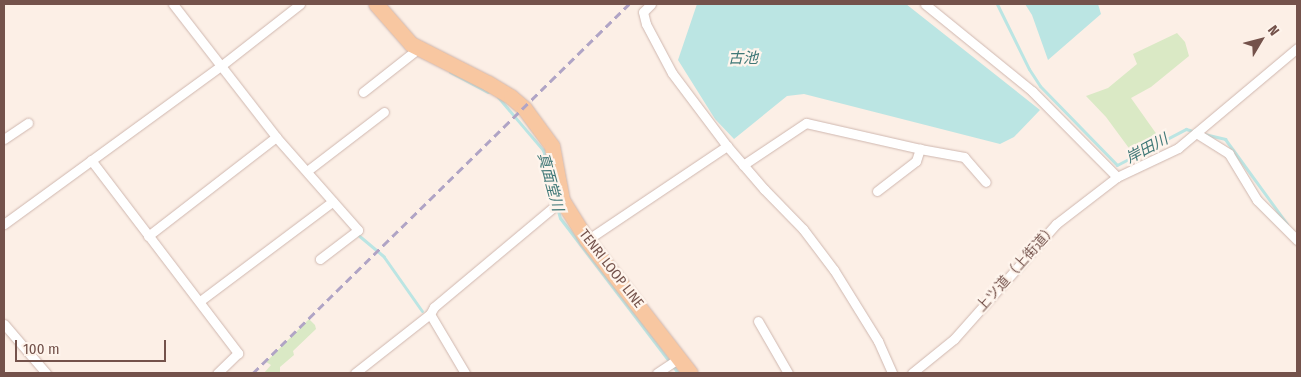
<!DOCTYPE html>
<meta charset="utf-8">
<style>
body{margin:0}
#map{position:relative;width:1301px;height:377px;overflow:hidden;background:#fcefe6;font-family:"Fira Sans Condensed","Noto Sans JP",sans-serif}
div>[style]{position:absolute}
[style*='--x']{left:calc(var(--x)*1px);top:calc(var(--y)*1px);width:calc(var(--w)*1px);rotate:calc(var(--a)*1deg)}
.green>*{inset:0;background:#dae9c5}
.water>*{inset:0;background:#bbe5e3}
.stream>*{height:3px;margin:-1.5px;padding:0 1.5px;transform-origin:1.5px;border-radius:1.5px;background:#bbe5e3}
.roads{filter:drop-shadow(0 0 1px #cfb7af) drop-shadow(0 0 1px #cfb7af)}
.street>*{height:9px;margin:-4.5px;padding:0 4.5px;transform-origin:4.5px;border-radius:4.5px;background:#fff}
.primary>*{height:15px;margin:-7.5px;padding:0 7.5px;transform-origin:7.5px;border-radius:7.5px;background:#f8c7a1}
.rail>*{height:3px;margin-top:-1.5px;transform-origin:0;background:repeating-linear-gradient(90deg,#b0a4c5 0 8px,transparent 0 13px)}
span{translate:-50% -50%;white-space:nowrap;text-align:center;line-height:1.15;-webkit-text-stroke:4.5px #fef4ec;paint-order:stroke}
.street-label{font-size:14px;color:#74524b}
.water-label{font-size:15px;color:#407877;font-style:italic}
.frame{position:absolute;inset:0;border:5px solid #74524b;pointer-events:none}
.north{position:absolute;left:1236px;top:15px;width:50px;height:50px;-webkit-text-stroke:4px #fef4ec;paint-order:stroke;rotate:53deg;font-size:14px;font-weight:700;line-height:20px;text-align:center;color:#74524b}
.north::after{content:'';display:block;margin:auto;width:18px;height:22px;background:#74524b;clip-path:polygon(50% 0,100% 100%,50% 72%,0 100%)}
.scale{position:absolute;left:15px;top:340px;width:151px;height:22px;box-sizing:border-box;border:2px solid #74524b;border-top:0;padding-left:6px;font-size:15px;line-height:18px;white-space:nowrap;color:#74524b;-webkit-text-stroke:4px #fef4ec;paint-order:stroke}
</style>
<div id="map">
<div class="green">
<div style="clip-path:polygon(1177px 33px,1185px 42px,1189px 56px,1151px 87px,1131px 98px,1160px 139px,1134px 155px,1106px 117px,1086px 96px,1108px 88px,1137px 64px,1133px 54px)"></div>
<div style="clip-path:polygon(309px 319px,315px 325px,316px 329px,293px 351px,294px 355px,280px 367px,280px 373px,264px 373px,271px 365px,266px 362px)"></div>
</div>
<div class="water">
<div style="clip-path:polygon(697px 4px,906px 4px,1040px 110px,1014px 137px,1000px 144px,804px 94px,787px 96px,734px 139px,715px 119px,678px 60px)"></div>
<div style="clip-path:polygon(1025px 4px,1098px 4px,1101px 14px,1048px 60px,1032px 15px)"></div>
</div>
<div class="stream">
<div style="--x:997;--y:4;--w:72;--a:63.8"></div>
<div style="--x:1029;--y:69;--w:20;--a:57"></div>
<div style="--x:1040;--y:86;--w:110;--a:45.7"></div>
<div style="--x:1117;--y:165;--w:78;--a:-27.6"></div>
<div style="--x:1186;--y:129;--w:10;--a:17"></div>
<div style="--x:450;--y:72;--w:43;--a:27.8"></div>
<div style="--x:498;--y:97;--w:70;--a:49.7"></div>
<div style="--x:543;--y:150;--w:42;--a:76.3"></div>
<div style="--x:1204;--y:134;--w:22;--a:13"></div>
<div style="--x:1225;--y:139;--w:105;--a:53.9"></div>
<div style="--x:557;--y:207;--w:11;--a:75"></div>
<div style="--x:560;--y:218;--w:195;--a:52.7"></div>
<div style="--x:357;--y:234;--w:35;--a:40"></div>
<div style="--x:384;--y:257;--w:66;--a:54.9"></div>
</div>
<div class="roads">
<div class="street">
<div style="--x:173;--y:4;--w:168;--a:52.2"></div>
<div style="--x:276;--y:137;--w:124;--a:48.6"></div>
<div style="--x:358;--y:230;--w:48;--a:142.7"></div>
<div style="--x:651;--y:4;--w:11;--a:135"></div>
<div style="--x:643;--y:12;--w:12;--a:76"></div>
<div style="--x:646;--y:24;--w:55;--a:62"></div>
<div style="--x:672;--y:73;--w:91;--a:53"></div>
<div style="--x:727;--y:146;--w:57;--a:49.3"></div>
<div style="--x:764;--y:189;--w:56;--a:45.7"></div>
<div style="--x:803;--y:229;--w:51;--a:52.9"></div>
<div style="--x:834;--y:270;--w:84;--a:58.2"></div>
<div style="--x:878;--y:341;--w:35;--a:66"></div>
<div style="--x:925;--y:4;--w:138;--a:39.1"></div>
<div style="--x:1032;--y:91;--w:121;--a:45.3"></div>
<div style="--x:363;--y:92;--w:71;--a:-38.2"></div>
<div style="--x:1196;--y:133;--w:39;--a:32"></div>
<div style="--x:1229;--y:154;--w:54;--a:58.7"></div>
<div style="--x:1257;--y:200;--w:57;--a:45"></div>
<div style="--x:4;--y:139;--w:29;--a:-34"></div>
<div style="--x:91;--y:160;--w:243;--a:52.7"></div>
<div style="--x:238;--y:353;--w:29;--a:136"></div>
<div style="--x:743;--y:165;--w:76;--a:-33.7"></div>
<div style="--x:806;--y:123;--w:117;--a:12.8"></div>
<div style="--x:920;--y:149;--w:45;--a:10.3"></div>
<div style="--x:964;--y:157;--w:33;--a:49"></div>
<div style="--x:307;--y:171;--w:97;--a:-37.5"></div>
<div style="--x:877;--y:191;--w:49;--a:-37.6"></div>
<div style="--x:916;--y:161;--w:13;--a:-72"></div>
<div style="--x:4;--y:224;--w:270;--a:-36.1"></div>
<div style="--x:222;--y:65;--w:99;--a:-38"></div>
<div style="--x:148;--y:236;--w:162;--a:-37.7"></div>
<div style="--x:587;--y:240;--w:169;--a:-33.9"></div>
<div style="--x:200;--y:301;--w:166;--a:-36.9"></div>
<div style="--x:430;--y:314;--w:69;--a:59.3"></div>
<div style="--x:758;--y:321;--w:60;--a:60"></div>
<div style="--x:4;--y:324;--w:65;--a:49.4"></div>
<div style="--x:355;--y:373;--w:95;--a:-38.2"></div>
<div style="--x:430;--y:314;--w:8;--a:-60"></div>
<div style="--x:434;--y:307;--w:167;--a:-39.9"></div>
<div style="--x:657;--y:373;--w:27;--a:-34"></div>
<div style="--x:912;--y:373;--w:54;--a:-39"></div>
<div style="--x:954;--y:339;--w:154;--a:-48.4"></div>
<div style="--x:1056;--y:224;--w:77;--a:-37.6"></div>
<div style="--x:1117;--y:177;--w:68;--a:-25.4"></div>
<div style="--x:1178;--y:148;--w:155;--a:-40"></div>
</div>
<div class="primary">
<div style="--x:376;--y:4;--w:53;--a:48.8"></div>
<div style="--x:411;--y:44;--w:86;--a:26.9"></div>
<div style="--x:488;--y:83;--w:27;--a:31"></div>
<div style="--x:511;--y:97;--w:17;--a:40"></div>
<div style="--x:524;--y:108;--w:47;--a:53.6"></div>
<div style="--x:552;--y:146;--w:55;--a:79.5"></div>
<div style="--x:562;--y:200;--w:47;--a:58"></div>
<div style="--x:587;--y:240;--w:168;--a:52.2"></div>
</div>
</div>
<div class="rail">
<div style="--x:253;--y:373;--w:527;--a:-44.46"></div>
</div>
<div class="street-label">
<span style="left:1017px;top:268px;rotate:-48deg">上ツ道（上街道）</span>
<span style="left:611px;top:269px;rotate:52deg">TENRI LOOP LINE</span>
</div>
<div class="water-label">
<span style="left:743px;top:59px">古池</span>
<span style="left:1147px;top:149px;rotate:-28deg">岸田川</span>
<span style="left:550px;top:182px;rotate:75deg">真面堂川</span>
</div>
<div class="frame"></div>
<div class="north">N</div>
<div class="scale">100 m</div>
</div>
